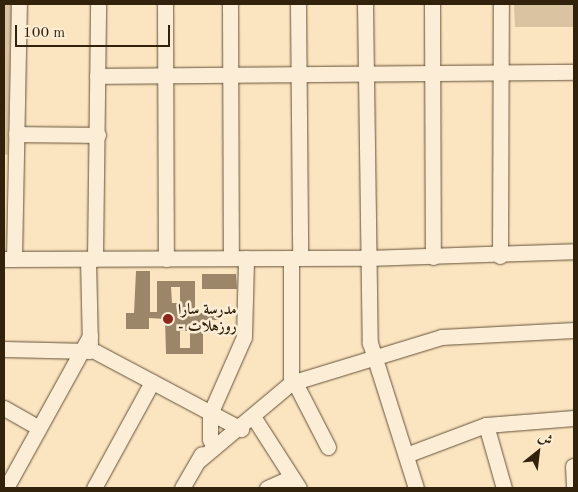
<!DOCTYPE html>
<meta charset="utf-8">
<style>
body{margin:0}
#map{position:relative;width:578px;height:492px;overflow:hidden;background:#fbe4c0;font-family:"Old Standard TT",Amiri,serif}
div>[style]{position:absolute}
[style*='--x']{left:calc(var(--x)*1px);top:calc(var(--y)*1px);width:calc(var(--w)*1px);rotate:calc(var(--a)*1deg)}
.green>*{inset:0;background:#d9c3a1}
.building>*{inset:0;background:#9b8669}
.roads{filter:drop-shadow(0 0 1px #645238) drop-shadow(0 0 1px #645238)}
.minor>*{height:15px;margin:-7.5px;padding:0 7.5px;transform-origin:7.5px;border-radius:7.5px;background:#fcedd6}
.dots>*{width:14px;height:14px;translate:-50% -50%;box-sizing:border-box;border:2px solid #fcedd6;border-radius:50%}
span{translate:-50% -50%;white-space:nowrap;text-align:center;line-height:1.15;-webkit-text-stroke:5px #fcedd6;paint-order:stroke}
.poi-label{font-size:15px;color:#32210b;font-weight:700}
.left{translate:0 -50%;text-align:left}
.frame{position:absolute;inset:0;border:5px solid #32210b;pointer-events:none}
.north{position:absolute;left:513px;top:427px;width:50px;height:50px;-webkit-text-stroke:4px #fcedd6;paint-order:stroke;rotate:29deg;font-size:14px;font-weight:700;line-height:20px;text-align:center;color:#32210b}
.north::after{content:'';display:block;margin:auto;width:18px;height:22px;background:#32210b;clip-path:polygon(50% 0,100% 100%,50% 72%,0 100%)}
.scale{position:absolute;left:15px;top:25px;width:155px;height:22px;box-sizing:border-box;border:2px solid #32210b;border-top:0;padding-left:6px;font-size:15px;line-height:18px;white-space:nowrap;color:#32210b;-webkit-text-stroke:4px #fcedd6;paint-order:stroke}
</style>
<div id="map">
<div class="green">
<div style="clip-path:polygon(4px 4px,11px 4px,8px 155px,4px 154px)"></div>
<div style="clip-path:polygon(514px 4px,574px 4px,574px 27px,515px 27px)"></div>
</div>
<div class="building">
<div style="clip-path:polygon(evenodd,136px 271px,150px 271px,150px 312px,157px 312px,157px 281px,195px 281px,195px 313px,220px 313px,220px 320px,203px 320px,203px 354px,166px 354px,165px 319px,149px 318px,149px 329px,126px 329px,126px 313px,134px 313px,136px 271px,171px 287px,180px 287px,180px 303px,172px 303px,171px 287px,136px 271px,180px 331px,190px 331px,190px 348px,180px 348px,180px 331px)"></div>
<div style="clip-path:polygon(202px 274px,236px 274px,237px 289px,202px 289px)"></div>
</div>
<div class="roads">
<div class="minor">
<div style="--x:165;--y:4;--w:255;--a:89.8"></div>
<div style="--x:230;--y:4;--w:254;--a:89.8"></div>
<div style="--x:298;--y:4;--w:254;--a:89.5"></div>
<div style="--x:365;--y:4;--w:339;--a:89.2"></div>
<div style="--x:370;--y:343;--w:152;--a:72.4"></div>
<div style="--x:432;--y:4;--w:253;--a:89.8"></div>
<div style="--x:97;--y:76;--w:477;--a:-0.5"></div>
<div style="--x:16;--y:134;--w:82;--a:0.7"></div>
<div style="--x:500;--y:256;--w:252;--a:-89.8"></div>
<div style="--x:4;--y:259;--w:363;--a:-0.2"></div>
<div style="--x:367;--y:258;--w:207;--a:-1.9"></div>
<div style="--x:14;--y:259;--w:255;--a:-88.9"></div>
<div style="--x:88;--y:259;--w:86;--a:88.7"></div>
<div style="--x:95;--y:259;--w:255;--a:-89.3"></div>
<div style="--x:85;--y:346;--w:177;--a:28"></div>
<div style="--x:4;--y:349;--w:86;--a:1.3"></div>
<div style="--x:291;--y:375;--w:81;--a:62.8"></div>
<div style="--x:291;--y:383;--w:125;--a:-90"></div>
<div style="--x:4;--y:408;--w:40;--a:29.7"></div>
<div style="--x:254;--y:418;--w:83;--a:57.3"></div>
<div style="--x:486;--y:425;--w:66;--a:74.1"></div>
<div style="--x:210;--y:440;--w:26;--a:-90"></div>
<div style="--x:210;--y:414;--w:84;--a:-66.2"></div>
<div style="--x:244;--y:337;--w:79;--a:-88.5"></div>
<div style="--x:406;--y:455;--w:85;--a:-20.6"></div>
<div style="--x:486;--y:425;--w:88;--a:-4.5"></div>
<div style="--x:198;--y:461;--w:121;--a:-40"></div>
<div style="--x:291;--y:383;--w:157;--a:-17"></div>
<div style="--x:441;--y:337;--w:133;--a:-3"></div>
<div style="--x:573;--y:466;--w:22;--a:87"></div>
<div style="--x:6;--y:488;--w:174;--a:-61.1"></div>
<div style="--x:94;--y:488;--w:121;--a:-61.3"></div>
<div style="--x:182;--y:488;--w:39;--a:-60"></div>
<div style="--x:267;--y:488;--w:27;--a:-24"></div>
</div>
</div>
<div class="dots">
<div style="left:168px;top:319px;background:#8f2418"></div>
</div>
<div class="poi-label">
<span class="left" style="left:178px;top:319px">مدرسة سارا<br>- روزهلات</span>
</div>
<div class="frame"></div>
<div class="north">ش</div>
<div class="scale">100 m</div>
</div>
